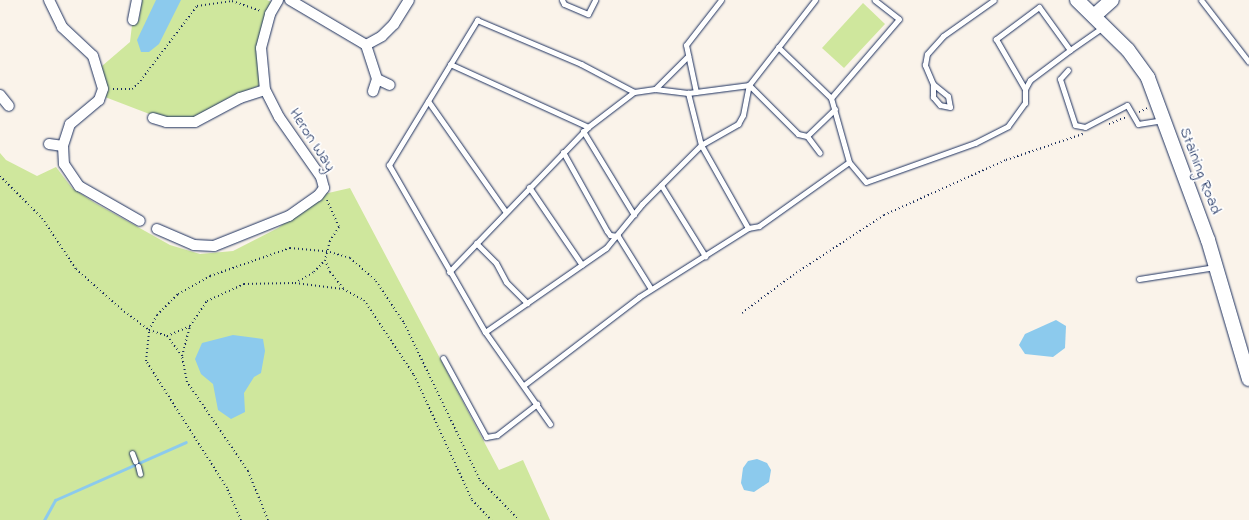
<!DOCTYPE html>
<style>
body{margin:0}
#map{position:relative;width:1249px;height:520px;overflow:hidden;background:#faf3ea;font-family:"Indie Flower",sans-serif}
div>[style]{position:absolute}
[style*='--x']{left:calc(var(--x)*1px);top:calc(var(--y)*1px);width:calc(var(--w)*1px);rotate:calc(var(--a)*1deg)}
.green>*{inset:0;background:#cfe79d}
.water>*{inset:0;background:#8ccaed}
.stream>*{height:3px;margin:-1.5px;padding:0 1.5px;transform-origin:1.5px;border-radius:1.5px;background:#8ccaed}
.path>*{height:2px;margin-top:-1px;transform-origin:0;background:repeating-linear-gradient(90deg,#1b2f5e 0 1px,transparent 0 4px)}
.roads{filter:drop-shadow(0 0 1px #1b2f5e) drop-shadow(0 0 1px #1b2f5e)}
.lane>*{height:5px;margin:-2.5px;padding:0 2.5px;transform-origin:2.5px;border-radius:2.5px;background:#fff}
.street>*{height:10px;margin:-5px;padding:0 5px;transform-origin:5px;border-radius:5px;background:#fff}
.secondary>*{height:14px;margin:-7px;padding:0 7px;transform-origin:7px;border-radius:7px;background:#fff}
span{translate:-50% -50%;white-space:nowrap;text-align:center;line-height:1.15;-webkit-text-stroke:3.5px #fff;paint-order:stroke}
.street-label{font-size:16px;color:#1b2f5e}
</style>
<div id="map">
<div class="green">
<div style="clip-path:polygon(142px 0,267px 0,274px 3px,268px 13px,261px 85px,232px 96px,190px 120px,152px 115px,105px 97px,102px 66px,130px 42px,132px 25px,139px 20px)"></div>
<div style="clip-path:polygon(863px 3px,885px 24px,844px 68px,822px 48px)"></div>
<div style="clip-path:polygon(0 153px,6px 160px,37px 176px,56px 167px,72px 188px,95px 203px,170px 245px,200px 254px,233px 251px,278px 228px,324px 194px,350px 188px,499px 470px,523px 460px,550px 520px,0 520px)"></div>
</div>
<div class="water">
<div style="clip-path:polygon(156px 0,181px 0,159px 44px,149px 52px,141px 52px,137px 40px)"></div>
<div style="clip-path:polygon(1056px 320px,1066px 326px,1065px 348px,1053px 357px,1025px 354px,1019px 345px,1025px 334px)"></div>
<div style="clip-path:polygon(233px 335px,263px 339px,265px 351px,261px 373px,254px 377px,244px 393px,245px 412px,231px 419px,218px 410px,213px 384px,201px 374px,195px 359px,202px 343px)"></div>
<div style="clip-path:polygon(757px 459px,767px 463px,771px 470px,769px 482px,754px 492px,744px 490px,741px 483px,743px 468px,748px 461px)"></div>
</div>
<div class="stream">
<div style="--x:44;--y:520;--w:23;--a:-61"></div>
<div style="--x:55;--y:500;--w:143;--a:-23.9"></div>
</div>
<div class="path">
<div style="--x:113;--y:89;--w:19;--a:0"></div>
<div style="--x:132;--y:89;--w:8;--a:-40"></div>
<div style="--x:138;--y:84;--w:98;--a:-52.9"></div>
<div style="--x:197;--y:6;--w:35;--a:-8"></div>
<div style="--x:232;--y:1;--w:31;--a:19"></div>
<div style="--x:1139;--y:112;--w:10;--a:-24"></div>
<div style="--x:1109;--y:124;--w:18;--a:-22"></div>
<div style="--x:0;--y:176;--w:59;--a:45"></div>
<div style="--x:42;--y:218;--w:61;--a:56.3"></div>
<div style="--x:76;--y:269;--w:60;--a:41.6"></div>
<div style="--x:121;--y:309;--w:35;--a:37"></div>
<div style="--x:149;--y:330;--w:19;--a:18"></div>
<div style="--x:167;--y:336;--w:25;--a:-23"></div>
<div style="--x:327;--y:200;--w:30;--a:66"></div>
<div style="--x:339;--y:227;--w:17;--a:123"></div>
<div style="--x:330;--y:241;--w:20;--a:105"></div>
<div style="--x:325;--y:260;--w:13;--a:67"></div>
<div style="--x:330;--y:272;--w:21;--a:51"></div>
<div style="--x:295;--y:283;--w:22;--a:-30"></div>
<div style="--x:314;--y:272;--w:16;--a:-47"></div>
<div style="--x:742;--y:313;--w:64;--a:-36.7"></div>
<div style="--x:793;--y:275;--w:109;--a:-33.4"></div>
<div style="--x:884;--y:215;--w:134;--a:-24.3"></div>
<div style="--x:1006;--y:160;--w:81;--a:-18.7"></div>
<div style="--x:167;--y:336;--w:25;--a:53"></div>
<div style="--x:241;--y:520;--w:35;--a:-114"></div>
<div style="--x:227;--y:488;--w:151;--a:-122.5"></div>
<div style="--x:146;--y:361;--w:31;--a:-84"></div>
<div style="--x:149;--y:330;--w:17;--a:-62"></div>
<div style="--x:157;--y:315;--w:30;--a:-45"></div>
<div style="--x:178;--y:294;--w:37;--a:-29"></div>
<div style="--x:210;--y:276;--w:85;--a:-19.3"></div>
<div style="--x:290;--y:248;--w:36;--a:5"></div>
<div style="--x:326;--y:251;--w:25;--a:16"></div>
<div style="--x:350;--y:258;--w:35;--a:41"></div>
<div style="--x:376;--y:281;--w:50;--a:56.3"></div>
<div style="--x:404;--y:323;--w:174;--a:64.2"></div>
<div style="--x:480;--y:480;--w:56;--a:45.7"></div>
<div style="--x:268;--y:520;--w:53;--a:-112.2"></div>
<div style="--x:248;--y:471;--w:108;--a:-124.4"></div>
<div style="--x:187;--y:382;--w:26;--a:-101"></div>
<div style="--x:182;--y:356;--w:31;--a:-75"></div>
<div style="--x:190;--y:326;--w:30;--a:-56"></div>
<div style="--x:207;--y:301;--w:41;--a:-24.7"></div>
<div style="--x:244;--y:284;--w:51;--a:-1.1"></div>
<div style="--x:295;--y:283;--w:48;--a:7.1"></div>
<div style="--x:343;--y:289;--w:24;--a:28"></div>
<div style="--x:364;--y:300;--w:90;--a:56.3"></div>
<div style="--x:414;--y:375;--w:138;--a:65.1"></div>
<div style="--x:472;--y:500;--w:28;--a:46"></div>
</div>
<div class="roads">
<div class="lane">
<div style="--x:562;--y:0;--w:4;--a:63"></div>
<div style="--x:564;--y:4;--w:26;--a:23"></div>
<div style="--x:588;--y:14;--w:16;--a:-63"></div>
<div style="--x:1201;--y:0;--w:78;--a:52.3"></div>
<div style="--x:778;--y:47;--w:74;--a:43.9"></div>
<div style="--x:831;--y:98;--w:66;--a:74.3"></div>
<div style="--x:849;--y:162;--w:26;--a:50"></div>
<div style="--x:866;--y:182;--w:116;--a:-19.7"></div>
<div style="--x:975;--y:143;--w:37;--a:-27"></div>
<div style="--x:1008;--y:126;--w:29;--a:-54"></div>
<div style="--x:1025;--y:103;--w:14;--a:-90"></div>
<div style="--x:1025;--y:89;--w:10;--a:-61"></div>
<div style="--x:1030;--y:80;--w:50;--a:-36.9"></div>
<div style="--x:1070;--y:50;--w:53;--a:-125.8"></div>
<div style="--x:1039;--y:7;--w:54;--a:143.3"></div>
<div style="--x:996;--y:39;--w:58;--a:59.9"></div>
<div style="--x:1070;--y:50;--w:40;--a:-34.9"></div>
<div style="--x:450;--y:64;--w:152;--a:24.5"></div>
<div style="--x:1068;--y:70;--w:12;--a:132"></div>
<div style="--x:1060;--y:79;--w:48;--a:71.9"></div>
<div style="--x:1075;--y:125;--w:10;--a:11"></div>
<div style="--x:1085;--y:127;--w:47;--a:-27.6"></div>
<div style="--x:1127;--y:105;--w:22;--a:60"></div>
<div style="--x:1138;--y:124;--w:24;--a:-9"></div>
<div style="--x:933;--y:84;--w:19;--a:39"></div>
<div style="--x:948;--y:96;--w:11;--a:80"></div>
<div style="--x:950;--y:107;--w:10;--a:-169"></div>
<div style="--x:940;--y:105;--w:11;--a:-131"></div>
<div style="--x:933;--y:97;--w:13;--a:-90"></div>
<div style="--x:933;--y:84;--w:21;--a:-113"></div>
<div style="--x:925;--y:65;--w:11;--a:-80"></div>
<div style="--x:927;--y:54;--w:24;--a:-48"></div>
<div style="--x:943;--y:36;--w:62;--a:-35.2"></div>
<div style="--x:749;--y:85;--w:69;--a:45"></div>
<div style="--x:798;--y:134;--w:9;--a:13"></div>
<div style="--x:807;--y:136;--w:21;--a:53"></div>
<div style="--x:655;--y:89;--w:47;--a:-45"></div>
<div style="--x:696;--y:92;--w:48;--a:-102"></div>
<div style="--x:686;--y:45;--w:57;--a:-52.1"></div>
<div style="--x:831;--y:98;--w:104;--a:-49.3"></div>
<div style="--x:899;--y:19;--w:31;--a:-142"></div>
<div style="--x:428;--y:101;--w:134;--a:55"></div>
<div style="--x:583;--y:131;--w:98;--a:58.7"></div>
<div style="--x:807;--y:136;--w:39;--a:-44"></div>
<div style="--x:563;--y:152;--w:90;--a:60.9"></div>
<div style="--x:607;--y:231;--w:5;--a:53"></div>
<div style="--x:610;--y:235;--w:8;--a:7"></div>
<div style="--x:618;--y:236;--w:62;--a:58.1"></div>
<div style="--x:661;--y:185;--w:84;--a:58.2"></div>
<div style="--x:529;--y:187;--w:94;--a:55.8"></div>
<div style="--x:748;--y:228;--w:11;--a:-10"></div>
<div style="--x:759;--y:226;--w:110;--a:-35.4"></div>
<div style="--x:476;--y:243;--w:28;--a:45"></div>
<div style="--x:496;--y:263;--w:21;--a:62"></div>
<div style="--x:506;--y:282;--w:30;--a:45"></div>
<div style="--x:449;--y:272;--w:201;--a:-46.2"></div>
<div style="--x:588;--y:127;--w:58;--a:-37.3"></div>
<div style="--x:1139;--y:279;--w:77;--a:-9"></div>
<div style="--x:485;--y:332;--w:147;--a:-34.8"></div>
<div style="--x:606;--y:248;--w:57;--a:-50.7"></div>
<div style="--x:642;--y:204;--w:83;--a:-45"></div>
<div style="--x:701;--y:145;--w:43;--a:-29.6"></div>
<div style="--x:738;--y:124;--w:10;--a:-61"></div>
<div style="--x:743;--y:115;--w:31;--a:-79"></div>
<div style="--x:443;--y:358;--w:90;--a:61.4"></div>
<div style="--x:486;--y:437;--w:11;--a:-10"></div>
<div style="--x:497;--y:435;--w:51;--a:-37.8"></div>
<div style="--x:524;--y:385;--w:145;--a:-37.4"></div>
<div style="--x:639;--y:297;--w:129;--a:-32.3"></div>
<div style="--x:748;--y:228;--w:95;--a:-119.5"></div>
<div style="--x:701;--y:145;--w:54;--a:-104"></div>
<div style="--x:550;--y:424;--w:113;--a:-125.2"></div>
<div style="--x:485;--y:332;--w:193;--a:-119.9"></div>
<div style="--x:389;--y:165;--w:170;--a:-58.7"></div>
<div style="--x:477;--y:20;--w:113;--a:22.9"></div>
<div style="--x:581;--y:64;--w:60;--a:27.8"></div>
<div style="--x:634;--y:92;--w:21;--a:-8"></div>
<div style="--x:655;--y:89;--w:33;--a:7"></div>
<div style="--x:688;--y:93;--w:62;--a:-7.5"></div>
<div style="--x:749;--y:85;--w:108;--a:-52.2"></div>
<div style="--x:132;--y:453;--w:9;--a:69"></div>
<div style="--x:138;--y:466;--w:8;--a:76"></div>
</div>
<div class="street">
<div style="--x:49;--y:0;--w:30;--a:64"></div>
<div style="--x:62;--y:27;--w:42;--a:43.1"></div>
<div style="--x:93;--y:56;--w:34;--a:73"></div>
<div style="--x:103;--y:89;--w:12;--a:110"></div>
<div style="--x:99;--y:100;--w:38;--a:140"></div>
<div style="--x:70;--y:124;--w:23;--a:108"></div>
<div style="--x:63;--y:146;--w:18;--a:87"></div>
<div style="--x:64;--y:164;--w:27;--a:56"></div>
<div style="--x:79;--y:186;--w:70;--a:29.8"></div>
<div style="--x:290;--y:0;--w:88;--a:30.6"></div>
<div style="--x:366;--y:45;--w:18;--a:-29"></div>
<div style="--x:382;--y:36;--w:17;--a:-45"></div>
<div style="--x:394;--y:24;--w:28;--a:-58"></div>
<div style="--x:133;--y:20;--w:20;--a:-79"></div>
<div style="--x:366;--y:45;--w:36;--a:72"></div>
<div style="--x:377;--y:79;--w:13;--a:108"></div>
<div style="--x:377;--y:79;--w:14;--a:25"></div>
<div style="--x:0;--y:95;--w:14;--a:51"></div>
<div style="--x:153;--y:118;--w:14;--a:17"></div>
<div style="--x:166;--y:122;--w:29;--a:0"></div>
<div style="--x:195;--y:122;--w:51;--a:-28.1"></div>
<div style="--x:240;--y:98;--w:26;--a:-18"></div>
<div style="--x:49;--y:144;--w:14;--a:8"></div>
<div style="--x:157;--y:229;--w:40;--a:23.4"></div>
<div style="--x:194;--y:245;--w:20;--a:3"></div>
<div style="--x:214;--y:246;--w:81;--a:-21.8"></div>
<div style="--x:289;--y:216;--w:35;--a:-35"></div>
<div style="--x:318;--y:196;--w:10;--a:-53"></div>
<div style="--x:324;--y:188;--w:11;--a:-105"></div>
<div style="--x:321;--y:177;--w:73;--a:-125"></div>
<div style="--x:279;--y:117;--w:30;--a:-117"></div>
<div style="--x:265;--y:90;--w:42;--a:-95.4"></div>
<div style="--x:261;--y:48;--w:35;--a:-75"></div>
<div style="--x:270;--y:14;--w:16;--a:-60"></div>
</div>
<div class="secondary">
<div style="--x:1077;--y:0;--w:71;--a:44.4"></div>
<div style="--x:1128;--y:50;--w:34;--a:54"></div>
<div style="--x:1148;--y:78;--w:173;--a:69.7"></div>
<div style="--x:1208;--y:240;--w:145;--a:73.6"></div>
<div style="--x:1094;--y:16;--w:24;--a:-42"></div>
</div>
</div>
<div class="street-label">
<span style="left:312px;top:140px;rotate:57deg">Heron Way</span>
<span style="left:1200px;top:171px;rotate:69deg">Staining Road</span>
</div>
</div>
